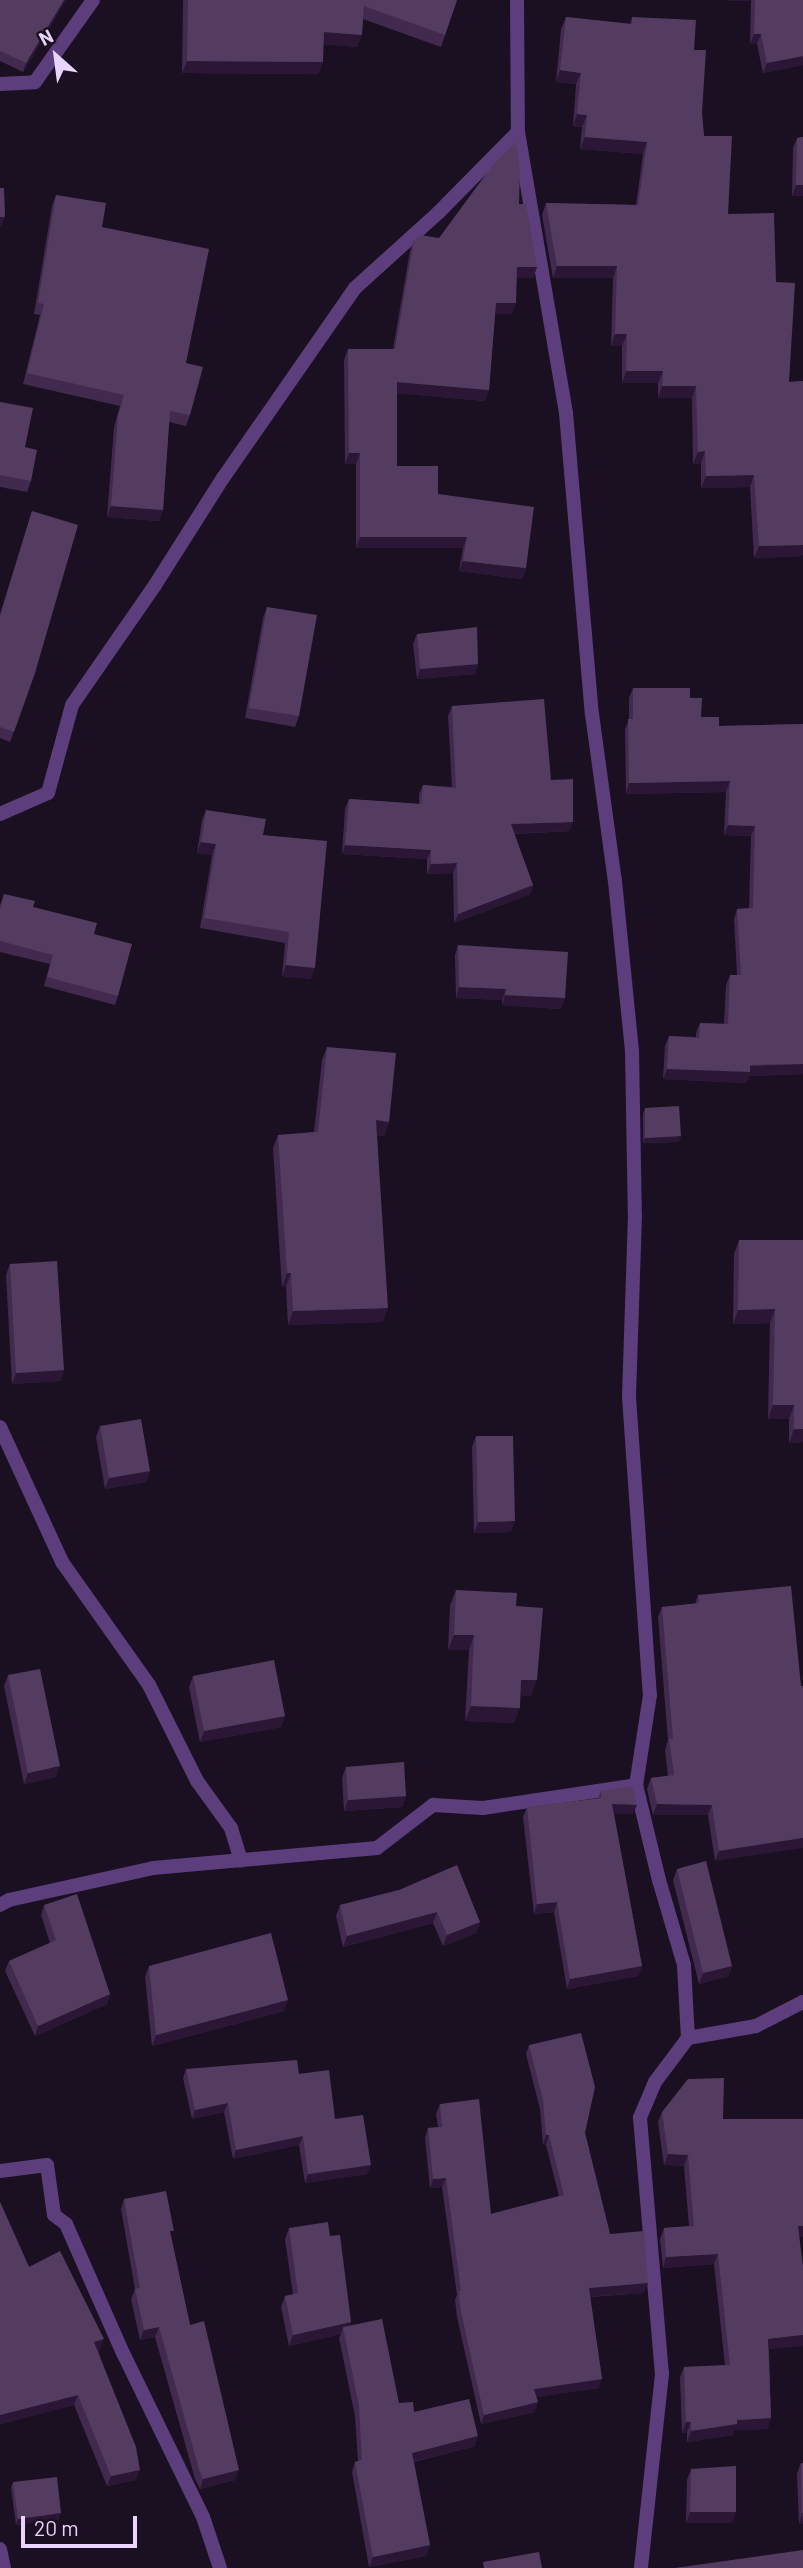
<!DOCTYPE html>
<style>
body{margin:0}
#map{position:relative;width:803px;height:2568px;overflow:hidden;background:#1b0f22;font-family:Barlow,sans-serif}
div>[style]{position:absolute}
[style*='--x']{left:calc(var(--x)*1px);top:calc(var(--y)*1px);width:calc(var(--w)*1px);rotate:calc(var(--a)*1deg)}
.minor>*{height:14px;margin:-7px;padding:0 7px;transform-origin:7px;border-radius:7px;background:#5d3e7d}
.wall>*{inset:0;background:#422a4e}
.shaded-wall>*{inset:0;background:#2b1735}
.building>*{inset:0;background:#543c61}
span{translate:-50% -50%;white-space:nowrap;text-align:center;line-height:1.15;-webkit-text-stroke:5px #1b0f22;paint-order:stroke}
.north{position:absolute;left:21px;top:21px;width:70px;height:70px;-webkit-text-stroke:5px #1b0f22;paint-order:stroke;rotate:332deg;font-size:19px;font-weight:700;line-height:28px;text-align:center;color:#ead3fc}
.north::after{content:'';display:block;margin:auto;width:24px;height:32px;background:#ead3fc;clip-path:polygon(50% 0,100% 100%,50% 72%,0 100%)}
.scale{position:absolute;left:21px;top:2516px;width:116px;height:32px;box-sizing:border-box;border:4px solid #ead3fc;border-top:0;padding-left:9px;font-size:21px;line-height:24px;white-space:nowrap;color:#ead3fc;-webkit-text-stroke:5px #1b0f22;paint-order:stroke}
</style>
<div id="map">
<div class="minor">
<div style="--x:517;--y:0;--w:132;--a:89.6"></div>
<div style="--x:518;--y:132;--w:285;--a:80.3"></div>
<div style="--x:566;--y:413;--w:302;--a:85.1"></div>
<div style="--x:592;--y:714;--w:169;--a:82.2"></div>
<div style="--x:615;--y:881;--w:171;--a:84.3"></div>
<div style="--x:632;--y:1051;--w:164;--a:89"></div>
<div style="--x:635;--y:1215;--w:182;--a:91.9"></div>
<div style="--x:629;--y:1397;--w:299;--a:86"></div>
<div style="--x:650;--y:1695;--w:91;--a:98.8"></div>
<div style="--x:636;--y:1785;--w:98;--a:76.4"></div>
<div style="--x:659;--y:1880;--w:89;--a:73.6"></div>
<div style="--x:684;--y:1965;--w:73;--a:86.9"></div>
<div style="--x:688;--y:2038;--w:55;--a:126.9"></div>
<div style="--x:655;--y:2082;--w:39;--a:113"></div>
<div style="--x:640;--y:2118;--w:257;--a:85.1"></div>
<div style="--x:662;--y:2374;--w:195;--a:96.2"></div>
<div style="--x:0;--y:84;--w:35;--a:-3"></div>
<div style="--x:35;--y:82;--w:100;--a:-54.7"></div>
<div style="--x:0;--y:814;--w:52;--a:-23.6"></div>
<div style="--x:48;--y:793;--w:91;--a:-74.7"></div>
<div style="--x:72;--y:705;--w:146;--a:-55.3"></div>
<div style="--x:155;--y:585;--w:127;--a:-57.6"></div>
<div style="--x:223;--y:478;--w:231;--a:-55.2"></div>
<div style="--x:355;--y:288;--w:112;--a:-42.1"></div>
<div style="--x:438;--y:213;--w:114;--a:-45.4"></div>
<div style="--x:0;--y:1427;--w:149;--a:65.3"></div>
<div style="--x:62;--y:1562;--w:151;--a:54.7"></div>
<div style="--x:149;--y:1685;--w:107;--a:63.4"></div>
<div style="--x:197;--y:1781;--w:58;--a:54.1"></div>
<div style="--x:231;--y:1828;--w:34;--a:73"></div>
<div style="--x:0;--y:1905;--w:10;--a:-29"></div>
<div style="--x:9;--y:1900;--w:148;--a:-12.5"></div>
<div style="--x:153;--y:1868;--w:225;--a:-5.1"></div>
<div style="--x:377;--y:1848;--w:71;--a:-37.5"></div>
<div style="--x:433;--y:1805;--w:50;--a:3.4"></div>
<div style="--x:483;--y:1808;--w:155;--a:-8.5"></div>
<div style="--x:688;--y:2038;--w:69;--a:-10"></div>
<div style="--x:756;--y:2026;--w:53;--a:-27.1"></div>
<div style="--x:0;--y:2171;--w:47;--a:-7.3"></div>
<div style="--x:47;--y:2165;--w:50;--a:82"></div>
<div style="--x:54;--y:2215;--w:15;--a:37"></div>
<div style="--x:66;--y:2224;--w:141;--a:66.2"></div>
<div style="--x:123;--y:2353;--w:182;--a:64"></div>
<div style="--x:203;--y:2517;--w:54;--a:71.6"></div>
<div style="--x:0;--y:2549;--w:19;--a:78"></div>
</div>
<div class="wall">
<div style="clip-path:polygon(0 0,66px 0,23px 72px,0 61px)"></div>
<div style="clip-path:polygon(183px 0,457px 0,441px 47px,363px 19px,357px 47px,323px 44px,323px 62px,318px 74px,182px 73px)"></div>
<div style="clip-path:polygon(728px 0,803px 0,803px 65px,763px 73px,757px 44px,750px 44px,751px 1px,728px 1px)"></div>
<div style="clip-path:polygon(566px 17px,630px 24px,632px 17px,694px 50px,704px 136px,728px 214px,776px 282px,789px 382px,803px 381px,803px 553px,802px 556px,754px 558px,750px 487px,701px 488px,701px 463px,693px 464px,692px 398px,658px 398px,658px 383px,622px 383px,622px 346px,611px 346px,613px 278px,553px 278px,542px 215px,546px 203px,636px 205px,643px 154px,580px 149px,582px 127px,573px 126px,576px 84px,556px 82px,561px 29px)"></div>
<div style="clip-path:polygon(803px 137px,803px 196px,792px 196px,793px 148px,797px 138px)"></div>
<div style="clip-path:polygon(56px 195px,102px 227px,186px 363px,190px 415px,186px 426px,169px 422px,163px 510px,159px 521px,107px 517px,114px 427px,120px 406px,23px 384px,40px 315px,34px 314px,52px 206px)"></div>
<div style="clip-path:polygon(519px 204px,537px 267px,533px 278px,517px 278px,512px 314px,495px 314px,489px 390px,485px 401px,397px 393px,397px 466px,438px 494px,526px 568px,522px 579px,459px 571px,463px 548px,356px 548px,356px 464px,345px 464px,344px 360px,348px 349px,393px 349px,410px 251px,414px 240px,439px 238px)"></div>
<div style="clip-path:polygon(0 402px,25px 447px,31px 481px,27px 492px,0 487px)"></div>
<div style="clip-path:polygon(32px 511px,35px 673px,10px 742px,0 738px,0 614px)"></div>
<div style="clip-path:polygon(267px 607px,299px 716px,295px 727px,245px 718px,263px 618px)"></div>
<div style="clip-path:polygon(417px 634px,478px 664px,475px 674px,417px 679px,413px 644px)"></div>
<div style="clip-path:polygon(633px 688px,690px 698px,701px 717px,719px 726px,803px 724px,803px 1074px,749px 1076px,746px 1083px,663px 1079px,665px 1046px,669px 1036px,696px 1037px,696px 1033px,700px 1023px,724px 1024px,726px 985px,730px 975px,737px 975px,734px 919px,737px 909px,749px 908px,751px 836px,724px 835px,726px 792px,626px 794px,625px 729px,629px 719px,629px 698px)"></div>
<div style="clip-path:polygon(452px 706px,551px 780px,570px 831px,514px 834px,533px 885px,530px 894px,454px 923px,453px 873px,427px 874px,427px 859px,342px 854px,345px 809px,349px 799px,419px 804px,419px 794px,423px 785px,452px 787px,448px 716px)"></div>
<div style="clip-path:polygon(206px 810px,263px 835px,311px 979px,282px 976px,285px 943px,200px 928px,212px 855px,197px 853px,202px 820px)"></div>
<div style="clip-path:polygon(4px 894px,94px 934px,118px 996px,115px 1005px,44px 986px,50px 964px,0 952px,0 905px)"></div>
<div style="clip-path:polygon(458px 945px,561px 1009px,502px 1005px,502px 1000px,456px 998px,455px 955px)"></div>
<div style="clip-path:polygon(327px 1047px,389px 1122px,384px 1136px,377px 1135px,383px 1322px,288px 1325px,286px 1287px,282px 1287px,273px 1148px,278px 1135px,314px 1132px,322px 1060px)"></div>
<div style="clip-path:polygon(645px 1108px,681px 1136px,678px 1142px,643px 1143px,643px 1114px)"></div>
<div style="clip-path:polygon(739px 1240px,803px 1240px,803px 1442px,789px 1443px,789px 1419px,768px 1419px,770px 1323px,733px 1324px,734px 1254px)"></div>
<div style="clip-path:polygon(10px 1264px,64px 1370px,60px 1381px,12px 1384px,6px 1275px)"></div>
<div style="clip-path:polygon(100px 1426px,150px 1471px,146px 1482px,105px 1489px,96px 1437px)"></div>
<div style="clip-path:polygon(476px 1436px,511px 1532px,474px 1533px,472px 1447px)"></div>
<div style="clip-path:polygon(456px 1590px,516px 1606px,531px 1696px,520px 1695px,514px 1723px,465px 1721px,469px 1650px,448px 1650px,450px 1605px)"></div>
<div style="clip-path:polygon(698px 1595px,801px 1686px,715px 1861px,708px 1815px,653px 1815px,647px 1789px,651px 1778px,668px 1776px,665px 1750px,668px 1740px,658px 1617px,662px 1607px,695px 1604px)"></div>
<div style="clip-path:polygon(8px 1675px,56px 1777px,24px 1784px,4px 1686px)"></div>
<div style="clip-path:polygon(193px 1676px,285px 1716px,281px 1727px,200px 1742px,189px 1687px)"></div>
<div style="clip-path:polygon(346px 1767px,406px 1796px,402px 1807px,344px 1811px,342px 1778px)"></div>
<div style="clip-path:polygon(601px 1791px,633px 1814px,614px 1814px,642px 1966px,638px 1976px,567px 1989px,554px 1912px,534px 1914px,523px 1817px,527px 1807px,598px 1799px)"></div>
<div style="clip-path:polygon(677px 1869px,732px 1966px,728px 1976px,699px 1984px,673px 1880px)"></div>
<div style="clip-path:polygon(399px 1890px,480px 1922px,476px 1933px,443px 1946px,433px 1923px,343px 1947px,336px 1916px,340px 1905px)"></div>
<div style="clip-path:polygon(44px 1905px,110px 1994px,107px 2004px,35px 2036px,5px 1971px,9px 1961px,50px 1943px,41px 1915px)"></div>
<div style="clip-path:polygon(149px 1966px,284px 2011px,152px 2046px,145px 1977px)"></div>
<div style="clip-path:polygon(529px 2045px,585px 2133px,610px 2234px,644px 2293px,590px 2297px,602px 2379px,598px 2388px,536px 2397px,538px 2402px,534px 2412px,481px 2424px,457px 2317px,455px 2300px,457px 2295px,442px 2187px,430px 2188px,425px 2138px,428px 2128px,438px 2127px,436px 2114px,440px 2104px,491px 2214px,559px 2196px,546px 2145px,543px 2145px,540px 2109px,526px 2054px)"></div>
<div style="clip-path:polygon(186px 2069px,299px 2074px,335px 2119px,367px 2174px,305px 2183px,299px 2145px,233px 2159px,224px 2112px,192px 2119px,183px 2078px)"></div>
<div style="clip-path:polygon(662px 2112px,723px 2119px,803px 2119px,803px 2237px,799px 2237px,769px 2350px,771px 2418px,767px 2429px,734px 2430px,733px 2435px,687px 2442px,687px 2432px,682px 2433px,680px 2377px,684px 2367px,725px 2365px,714px 2264px,663px 2268px,660px 2239px,664px 2228px,689px 2226px,684px 2166px,664px 2165px,658px 2122px)"></div>
<div style="clip-path:polygon(124px 2199px,171px 2237px,190px 2325px,235px 2480px,200px 2489px,195px 2479px,155px 2337px,140px 2340px,131px 2299px,135px 2289px,121px 2209px)"></div>
<div style="clip-path:polygon(0 2202px,29px 2267px,100px 2349px,98px 2350px,136px 2480px,107px 2486px,74px 2405px,0 2424px)"></div>
<div style="clip-path:polygon(289px 2228px,330px 2236px,351px 2322px,349px 2326px,399px 2403px,475px 2446px,414px 2462px,430px 2545px,426px 2556px,369px 2567px,352px 2472px,355px 2462px,358px 2461px,355px 2416px,339px 2338px,341px 2334px,289px 2346px,281px 2307px,285px 2296px,293px 2295px,285px 2239px)"></div>
<div style="clip-path:polygon(801px 2463px,803px 2463px,803px 2524px,799px 2524px,797px 2473px)"></div>
<div style="clip-path:polygon(691px 2469px,732px 2523px,686px 2523px,687px 2480px)"></div>
<div style="clip-path:polygon(13px 2482px,59px 2519px,16px 2525px,11px 2488px)"></div>
</div>
<div class="shaded-wall">
<div style="clip-path:polygon(64px 0,66px 0,64px 4px,23px 72px,26px 63px)"></div>
<div style="clip-path:polygon(728px 0,752px 0,751px 1px,728px 1px)"></div>
<div style="clip-path:polygon(324px 32px,362px 35px,357px 47px,319px 44px)"></div>
<div style="clip-path:polygon(754px 34px,761px 34px,757px 44px,750px 44px)"></div>
<div style="clip-path:polygon(803px 56px,803px 65px,763px 73px,767px 63px)"></div>
<div style="clip-path:polygon(187px 61px,323px 62px,318px 74px,182px 73px)"></div>
<div style="clip-path:polygon(560px 70px,581px 73px,576px 84px,556px 82px)"></div>
<div style="clip-path:polygon(577px 114px,587px 115px,582px 127px,573px 126px)"></div>
<div style="clip-path:polygon(585px 137px,647px 142px,643px 154px,580px 149px)"></div>
<div style="clip-path:polygon(796px 185px,803px 185px,803px 196px,792px 196px)"></div>
<div style="clip-path:polygon(0 217px,5px 217px,1px 227px,0 227px)"></div>
<div style="clip-path:polygon(557px 266px,617px 266px,613px 278px,553px 278px)"></div>
<div style="clip-path:polygon(517px 267px,537px 267px,533px 278px,513px 278px)"></div>
<div style="clip-path:polygon(496px 303px,516px 303px,512px 314px,492px 314px)"></div>
<div style="clip-path:polygon(615px 334px,627px 334px,622px 346px,611px 346px)"></div>
<div style="clip-path:polygon(626px 371px,663px 371px,658px 383px,622px 383px)"></div>
<div style="clip-path:polygon(397px 382px,489px 390px,485px 401px,393px 393px)"></div>
<div style="clip-path:polygon(662px 386px,696px 386px,692px 398px,658px 398px)"></div>
<div style="clip-path:polygon(705px 451px,701px 463px,693px 464px,698px 452px)"></div>
<div style="clip-path:polygon(349px 453px,360px 453px,356px 464px,345px 464px)"></div>
<div style="clip-path:polygon(754px 475px,750px 487px,701px 488px,706px 476px)"></div>
<div style="clip-path:polygon(111px 506px,163px 510px,159px 521px,107px 517px)"></div>
<div style="clip-path:polygon(360px 537px,467px 537px,463px 548px,356px 548px)"></div>
<div style="clip-path:polygon(803px 545px,803px 553px,802px 556px,754px 558px,759px 546px)"></div>
<div style="clip-path:polygon(463px 561px,526px 568px,522px 579px,459px 571px)"></div>
<div style="clip-path:polygon(478px 664px,475px 674px,417px 679px,420px 669px)"></div>
<div style="clip-path:polygon(730px 781px,726px 792px,626px 794px,629px 783px)"></div>
<div style="clip-path:polygon(573px 822px,570px 831px,507px 834px,511px 824px)"></div>
<div style="clip-path:polygon(728px 825px,755px 826px,751px 836px,724px 835px)"></div>
<div style="clip-path:polygon(201px 842px,216px 844px,212px 855px,197px 853px)"></div>
<div style="clip-path:polygon(345px 845px,431px 850px,427px 859px,342px 854px)"></div>
<div style="clip-path:polygon(457px 863px,453px 873px,427px 874px,431px 864px)"></div>
<div style="clip-path:polygon(533px 885px,530px 894px,454px 923px,458px 914px)"></div>
<div style="clip-path:polygon(286px 965px,315px 968px,311px 979px,282px 976px)"></div>
<div style="clip-path:polygon(459px 987px,506px 989px,502px 1000px,456px 998px)"></div>
<div style="clip-path:polygon(505px 995px,565px 998px,561px 1009px,502px 1005px)"></div>
<div style="clip-path:polygon(803px 1064px,803px 1074px,749px 1076px,746px 1083px,663px 1079px,667px 1069px)"></div>
<div style="clip-path:polygon(376px 1120px,389px 1122px,384px 1136px,371px 1134px)"></div>
<div style="clip-path:polygon(681px 1136px,678px 1142px,643px 1143px,645px 1138px)"></div>
<div style="clip-path:polygon(287px 1273px,291px 1273px,286px 1287px,282px 1287px)"></div>
<div style="clip-path:polygon(388px 1308px,383px 1322px,288px 1325px,293px 1311px)"></div>
<div style="clip-path:polygon(775px 1309px,770px 1323px,733px 1324px,738px 1310px)"></div>
<div style="clip-path:polygon(64px 1370px,60px 1381px,12px 1384px,16px 1373px)"></div>
<div style="clip-path:polygon(773px 1405px,794px 1405px,789px 1419px,768px 1419px)"></div>
<div style="clip-path:polygon(794px 1429px,803px 1429px,803px 1442px,789px 1443px)"></div>
<div style="clip-path:polygon(150px 1471px,146px 1482px,105px 1489px,109px 1478px)"></div>
<div style="clip-path:polygon(515px 1521px,511px 1532px,474px 1533px,478px 1522px)"></div>
<div style="clip-path:polygon(454px 1635px,474px 1635px,469px 1650px,448px 1650px)"></div>
<div style="clip-path:polygon(521px 1680px,537px 1680px,531px 1696px,516px 1695px)"></div>
<div style="clip-path:polygon(471px 1706px,520px 1708px,514px 1723px,465px 1721px)"></div>
<div style="clip-path:polygon(285px 1716px,281px 1727px,200px 1742px,204px 1731px)"></div>
<div style="clip-path:polygon(60px 1766px,56px 1777px,24px 1784px,28px 1773px)"></div>
<div style="clip-path:polygon(406px 1796px,402px 1807px,344px 1811px,348px 1800px)"></div>
<div style="clip-path:polygon(612px 1804px,637px 1805px,633px 1814px,608px 1814px)"></div>
<div style="clip-path:polygon(657px 1804px,712px 1805px,708px 1815px,653px 1815px)"></div>
<div style="clip-path:polygon(803px 1838px,803px 1848px,715px 1861px,719px 1851px)"></div>
<div style="clip-path:polygon(557px 1902px,554px 1912px,534px 1914px,537px 1904px)"></div>
<div style="clip-path:polygon(437px 1912px,433px 1923px,343px 1947px,347px 1936px)"></div>
<div style="clip-path:polygon(480px 1922px,476px 1933px,443px 1946px,447px 1935px)"></div>
<div style="clip-path:polygon(642px 1966px,638px 1976px,567px 1989px,570px 1979px)"></div>
<div style="clip-path:polygon(732px 1966px,728px 1976px,699px 1984px,703px 1973px)"></div>
<div style="clip-path:polygon(110px 1994px,107px 2004px,35px 2036px,38px 2026px)"></div>
<div style="clip-path:polygon(288px 2000px,284px 2011px,152px 2046px,156px 2035px)"></div>
<div style="clip-path:polygon(228px 2103px,224px 2112px,192px 2119px,195px 2110px)"></div>
<div style="clip-path:polygon(546px 2135px,549px 2135px,546px 2145px,543px 2145px)"></div>
<div style="clip-path:polygon(303px 2136px,299px 2145px,233px 2159px,236px 2150px)"></div>
<div style="clip-path:polygon(668px 2154px,688px 2155px,684px 2166px,664px 2165px)"></div>
<div style="clip-path:polygon(371px 2165px,367px 2174px,305px 2183px,308px 2174px)"></div>
<div style="clip-path:polygon(446px 2178px,442px 2187px,430px 2188px,433px 2179px)"></div>
<div style="clip-path:polygon(798px 2226px,803px 2226px,803px 2237px,794px 2237px)"></div>
<div style="clip-path:polygon(718px 2254px,714px 2264px,663px 2268px,666px 2257px)"></div>
<div style="clip-path:polygon(648px 2283px,644px 2293px,585px 2297px,589px 2288px)"></div>
<div style="clip-path:polygon(351px 2322px,347px 2333px,343px 2327px,341px 2334px,289px 2346px,293px 2335px)"></div>
<div style="clip-path:polygon(159px 2327px,155px 2337px,140px 2340px,144px 2330px)"></div>
<div style="clip-path:polygon(803px 2335px,803px 2346px,764px 2350px,768px 2339px)"></div>
<div style="clip-path:polygon(104px 2339px,100px 2349px,91px 2351px,94px 2342px)"></div>
<div style="clip-path:polygon(602px 2379px,598px 2388px,531px 2398px,534px 2389px)"></div>
<div style="clip-path:polygon(78px 2395px,74px 2405px,0 2424px,0 2415px)"></div>
<div style="clip-path:polygon(538px 2402px,534px 2412px,481px 2424px,484px 2415px)"></div>
<div style="clip-path:polygon(771px 2418px,767px 2429px,734px 2430px,733px 2435px,687px 2442px,691px 2431px,737px 2420px)"></div>
<div style="clip-path:polygon(686px 2422px,691px 2422px,687px 2432px,682px 2433px)"></div>
<div style="clip-path:polygon(478px 2436px,475px 2446px,408px 2463px,412px 2453px)"></div>
<div style="clip-path:polygon(140px 2470px,136px 2480px,107px 2486px,111px 2476px)"></div>
<div style="clip-path:polygon(239px 2470px,235px 2480px,200px 2489px,203px 2479px)"></div>
<div style="clip-path:polygon(690px 2512px,736px 2512px,732px 2523px,686px 2523px)"></div>
<div style="clip-path:polygon(61px 2513px,59px 2519px,16px 2525px,18px 2519px)"></div>
<div style="clip-path:polygon(802px 2513px,803px 2524px,799px 2524px)"></div>
<div style="clip-path:polygon(430px 2545px,426px 2556px,369px 2567px,373px 2557px)"></div>
</div>
<div class="building">
<div style="clip-path:polygon(0 0,64px 0,26px 63px,0 51px)"></div>
<div style="clip-path:polygon(188px 0,457px 0,445px 35px,364px 6px,362px 35px,324px 32px,323px 62px,187px 61px)"></div>
<div style="clip-path:polygon(755px 0,803px 0,803px 56px,767px 63px,761px 34px,754px 34px)"></div>
<div style="clip-path:polygon(566px 17px,632px 24px,632px 17px,696px 20px,694px 50px,706px 50px,702px 112px,704px 136px,732px 136px,728px 214px,774px 213px,776px 282px,795px 283px,789px 382px,803px 381px,803px 545px,759px 546px,754px 475px,706px 476px,705px 451px,698px 452px,696px 386px,662px 386px,663px 371px,626px 371px,627px 334px,615px 334px,617px 266px,557px 266px,546px 203px,638px 205px,647px 142px,585px 137px,587px 115px,577px 114px,581px 73px,560px 70px)"></div>
<div style="clip-path:polygon(803px 137px,803px 185px,796px 185px,797px 138px)"></div>
<div style="clip-path:polygon(516px 142px,520px 169px,519px 204px,526px 204px,537px 267px,517px 267px,516px 303px,496px 303px,489px 390px,397px 382px,397px 466px,438px 466px,438px 494px,534px 507px,526px 568px,463px 561px,467px 537px,360px 537px,360px 453px,349px 453px,348px 349px,395px 349px,414px 240px,420px 235px,439px 238px,492px 166px)"></div>
<div style="clip-path:polygon(0 188px,4px 188px,5px 217px,0 217px)"></div>
<div style="clip-path:polygon(56px 195px,106px 203px,102px 227px,209px 249px,186px 363px,203px 367px,190px 415px,170px 411px,163px 510px,111px 506px,118px 416px,124px 395px,27px 373px,44px 304px,38px 303px)"></div>
<div style="clip-path:polygon(0 402px,33px 408px,25px 447px,37px 450px,31px 481px,0 475px)"></div>
<div style="clip-path:polygon(32px 511px,78px 525px,35px 673px,14px 732px,0 727px,0 616px)"></div>
<div style="clip-path:polygon(267px 607px,317px 615px,299px 716px,249px 708px)"></div>
<div style="clip-path:polygon(477px 627px,478px 664px,420px 669px,417px 634px)"></div>
<div style="clip-path:polygon(633px 688px,690px 688px,690px 698px,702px 698px,701px 717px,719px 717px,719px 726px,803px 724px,803px 1064px,750px 1065px,750px 1072px,667px 1069px,669px 1036px,699px 1038px,700px 1023px,728px 1024px,730px 975px,741px 975px,737px 909px,753px 908px,755px 826px,728px 825px,730px 781px,629px 783px,628px 719px,633px 719px)"></div>
<div style="clip-path:polygon(544px 699px,551px 780px,573px 779px,573px 822px,511px 824px,533px 885px,458px 914px,457px 863px,431px 864px,431px 850px,345px 845px,349px 799px,421px 804px,423px 785px,456px 788px,452px 706px)"></div>
<div style="clip-path:polygon(206px 810px,266px 819px,263px 835px,327px 841px,315px 968px,286px 965px,289px 932px,204px 918px,216px 844px,201px 842px)"></div>
<div style="clip-path:polygon(4px 894px,35px 901px,33px 907px,97px 923px,94px 934px,132px 944px,118px 996px,47px 977px,53px 955px,0 941px,0 909px)"></div>
<div style="clip-path:polygon(458px 945px,568px 952px,565px 998px,505px 995px,506px 989px,459px 987px)"></div>
<div style="clip-path:polygon(327px 1047px,396px 1053px,389px 1122px,376px 1120px,388px 1308px,293px 1311px,291px 1273px,287px 1273px,278px 1135px,318px 1132px)"></div>
<div style="clip-path:polygon(679px 1106px,681px 1136px,645px 1138px,645px 1108px)"></div>
<div style="clip-path:polygon(739px 1240px,803px 1240px,803px 1429px,794px 1429px,794px 1405px,773px 1405px,775px 1309px,738px 1310px)"></div>
<div style="clip-path:polygon(57px 1261px,64px 1370px,16px 1373px,10px 1264px)"></div>
<div style="clip-path:polygon(141px 1419px,150px 1471px,109px 1478px,100px 1426px)"></div>
<div style="clip-path:polygon(476px 1436px,513px 1436px,515px 1521px,478px 1522px)"></div>
<div style="clip-path:polygon(791px 1586px,801px 1686px,803px 1686px,803px 1838px,719px 1851px,712px 1805px,657px 1804px,651px 1778px,674px 1775px,669px 1739px,673px 1739px,662px 1607px,699px 1603px,698px 1595px)"></div>
<div style="clip-path:polygon(456px 1590px,517px 1593px,516px 1606px,543px 1608px,537px 1680px,521px 1680px,520px 1708px,471px 1706px,474px 1635px,454px 1635px)"></div>
<div style="clip-path:polygon(274px 1660px,285px 1716px,204px 1731px,193px 1676px)"></div>
<div style="clip-path:polygon(40px 1669px,60px 1766px,28px 1773px,8px 1675px)"></div>
<div style="clip-path:polygon(404px 1762px,406px 1796px,348px 1800px,346px 1767px)"></div>
<div style="clip-path:polygon(632px 1786px,637px 1805px,612px 1804px,642px 1966px,570px 1979px,557px 1902px,537px 1904px,527px 1807px,601px 1798px,601px 1791px)"></div>
<div style="clip-path:polygon(706px 1861px,732px 1966px,703px 1973px,677px 1869px)"></div>
<div style="clip-path:polygon(457px 1865px,480px 1922px,447px 1935px,437px 1912px,347px 1936px,340px 1905px,399px 1890px)"></div>
<div style="clip-path:polygon(77px 1894px,110px 1994px,38px 2026px,9px 1961px,56px 1940px,44px 1905px)"></div>
<div style="clip-path:polygon(271px 1933px,288px 2000px,156px 2035px,149px 1966px)"></div>
<div style="clip-path:polygon(581px 2033px,595px 2087px,585px 2133px,610px 2234px,644px 2231px,648px 2283px,589px 2288px,602px 2379px,534px 2389px,538px 2402px,484px 2415px,460px 2307px,459px 2291px,461px 2291px,446px 2178px,433px 2179px,428px 2128px,442px 2127px,440px 2104px,479px 2099px,491px 2214px,564px 2195px,549px 2135px,546px 2135px,543px 2100px,529px 2045px)"></div>
<div style="clip-path:polygon(297px 2060px,299px 2074px,329px 2070px,335px 2119px,363px 2115px,371px 2165px,308px 2174px,303px 2136px,236px 2150px,228px 2103px,195px 2110px,186px 2069px)"></div>
<div style="clip-path:polygon(724px 2078px,723px 2119px,803px 2119px,803px 2226px,798px 2226px,803px 2267px,803px 2335px,768px 2339px,771px 2418px,737px 2420px,737px 2424px,691px 2431px,691px 2422px,686px 2422px,684px 2367px,730px 2365px,718px 2254px,666px 2257px,664px 2228px,694px 2226px,688px 2155px,668px 2154px,662px 2112px,688px 2079px)"></div>
<div style="clip-path:polygon(166px 2191px,174px 2231px,170px 2231px,190px 2325px,204px 2321px,239px 2470px,203px 2479px,199px 2469px,159px 2327px,144px 2330px,135px 2289px,140px 2288px,124px 2199px)"></div>
<div style="clip-path:polygon(0 2202px,29px 2267px,60px 2251px,104px 2339px,94px 2342px,136px 2447px,140px 2470px,111px 2476px,78px 2395px,0 2415px)"></div>
<div style="clip-path:polygon(328px 2222px,330px 2236px,340px 2235px,351px 2322px,293px 2335px,285px 2296px,298px 2293px,289px 2228px)"></div>
<div style="clip-path:polygon(382px 2319px,399px 2403px,413px 2402px,414px 2412px,469px 2399px,478px 2436px,412px 2453px,430px 2545px,373px 2557px,355px 2462px,362px 2460px,359px 2406px,343px 2327px)"></div>
<div style="clip-path:polygon(801px 2463px,803px 2463px,803px 2513px,802px 2513px)"></div>
<div style="clip-path:polygon(736px 2466px,736px 2512px,690px 2512px,691px 2469px)"></div>
<div style="clip-path:polygon(57px 2477px,61px 2513px,18px 2519px,13px 2482px)"></div>
<div style="clip-path:polygon(803px 2550px,803px 2568px,675px 2568px)"></div>
<div style="clip-path:polygon(539px 2552px,542px 2568px,484px 2568px,483px 2562px)"></div>
</div>
<div class="north">N</div>
<div class="scale">20 m</div>
</div>
